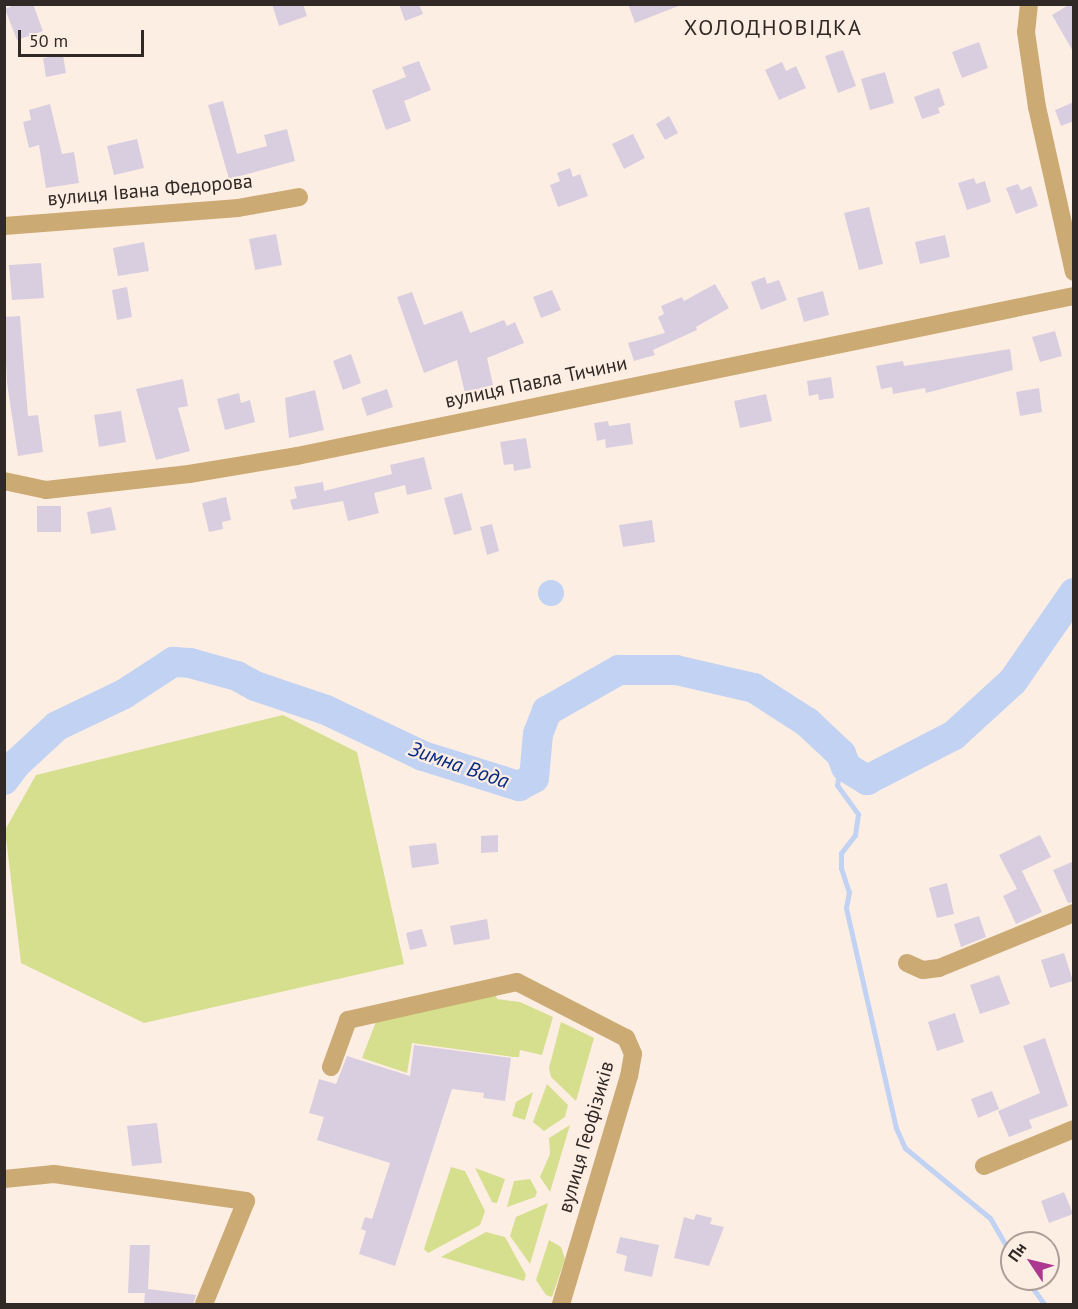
<!DOCTYPE html>
<meta charset="utf-8">
<style>
body{margin:0}
#map{position:relative;width:1078px;height:1309px;overflow:hidden;background:#fdeee4;font-family:"PT Sans",sans-serif}
div>[style]{position:absolute}
[style*='--x']{left:calc(var(--x)*1px);top:calc(var(--y)*1px);width:calc(var(--w)*1px);rotate:calc(var(--a)*1deg)}
.green>*{inset:0;background:#d5df8e}
.water>*{inset:0;background:#c1d2f3}
.round{border-radius:50%}
.stream>*{height:5px;margin:-2.5px;padding:0 2.5px;transform-origin:2.5px;border-radius:2.5px;background:#c1d2f3}
.river>*{height:30px;margin:-15px;padding:0 15px;transform-origin:15px;border-radius:15px;background:#c1d2f3}
.building>*{inset:0;background:#d9cee0}
.minor>*{height:18px;margin:-9px;padding:0 9px;transform-origin:9px;border-radius:9px;background:#ccaa73}
span{translate:-50% -50%;white-space:nowrap;text-align:center;line-height:1.15;-webkit-text-stroke:4.5px #fdeee4;paint-order:stroke}
.street-label{font-size:20px;color:#302925}
.water-label{font-size:21px;color:#072b83;font-style:italic}
.quarter-label{font-size:22px;color:#302925;letter-spacing:1.5px}
.frame{position:absolute;inset:0;border:6px solid #302925;pointer-events:none}
.north{position:absolute;left:1000px;top:1231px;width:60px;height:60px;box-sizing:border-box;background:#fdeee4;border:2px solid #ab9f98;border-radius:50%;rotate:305deg;font-size:16px;font-weight:700;line-height:24px;text-align:center;color:#302925}
.north::after{content:'';display:block;margin:auto;width:21px;height:27px;background:#ad3890;clip-path:polygon(50% 0,100% 100%,50% 72%,0 100%)}
.scale{position:absolute;left:18px;top:30px;width:126px;height:27px;box-sizing:border-box;border:3px solid #302925;border-top:0;padding-left:8px;font-size:18px;line-height:21px;white-space:nowrap;color:#302925;-webkit-text-stroke:4px #fdeee4;paint-order:stroke}
</style>
<div id="map">
<div class="green">
<div style="clip-path:polygon(283px 715px,357px 752px,404px 964px,144px 1023px,21px 963px,5px 830px,36px 775px)"></div>
<div style="clip-path:polygon(495px 993px,497px 999px,520px 1002px,553px 1017px,542px 1055px,520px 1050px,519px 1057px,513px 1057px,412px 1043px,407px 1073px,362px 1058px,377px 1019px)"></div>
<div style="clip-path:polygon(561px 1022px,594px 1038px,576px 1101px,551px 1077px,549px 1068px)"></div>
<div style="clip-path:polygon(547px 1084px,568px 1105px,565px 1117px,544px 1131px,533px 1122px)"></div>
<div style="clip-path:polygon(533px 1092px,525px 1120px,512px 1116px,516px 1102px)"></div>
<div style="clip-path:polygon(570px 1125px,550px 1192px,540px 1177px,550px 1154px,549px 1138px)"></div>
<div style="clip-path:polygon(451px 1167px,465px 1171px,485px 1211px,480px 1225px,428px 1253px,424px 1249px)"></div>
<div style="clip-path:polygon(475px 1168px,505px 1179px,497px 1203px,492px 1202px)"></div>
<div style="clip-path:polygon(530px 1179px,537px 1192px,535px 1197px,507px 1207px,514px 1181px)"></div>
<div style="clip-path:polygon(548px 1203px,530px 1264px,510px 1236px,516px 1217px)"></div>
<div style="clip-path:polygon(486px 1232px,505px 1237px,526px 1275px,524px 1281px,441px 1257px)"></div>
<div style="clip-path:polygon(549px 1240px,561px 1247px,565px 1259px,552px 1297px,546px 1295px,536px 1280px)"></div>
</div>
<div class="water">
<div class="round" style="left:538px;top:580px;width:26px;height:26px"></div>
</div>
<div class="stream">
<div style="--x:841;--y:754;--w:31;--a:97"></div>
<div style="--x:837;--y:785;--w:36;--a:54"></div>
<div style="--x:858;--y:814;--w:21;--a:98"></div>
<div style="--x:855;--y:835;--w:23;--a:128"></div>
<div style="--x:841;--y:853;--w:15;--a:90"></div>
<div style="--x:841;--y:868;--w:25;--a:72"></div>
<div style="--x:849;--y:892;--w:16;--a:101"></div>
<div style="--x:846;--y:908;--w:226;--a:77.2"></div>
<div style="--x:896;--y:1128;--w:22;--a:66"></div>
<div style="--x:905;--y:1148;--w:110;--a:39.5"></div>
<div style="--x:990;--y:1218;--w:44;--a:59.9"></div>
<div style="--x:1026;--y:1279;--w:31;--a:54"></div>
</div>
<div class="river">
<div style="--x:4;--y:780;--w:21;--a:-53"></div>
<div style="--x:17;--y:763;--w:54;--a:-42.8"></div>
<div style="--x:57;--y:726;--w:74;--a:-25.5"></div>
<div style="--x:124;--y:694;--w:59;--a:-33.1"></div>
<div style="--x:173;--y:662;--w:17;--a:3"></div>
<div style="--x:190;--y:663;--w:49;--a:15.5"></div>
<div style="--x:237;--y:676;--w:21;--a:29"></div>
<div style="--x:255;--y:686;--w:75;--a:18.7"></div>
<div style="--x:326;--y:710;--w:107;--a:25.4"></div>
<div style="--x:423;--y:756;--w:101;--a:17.4"></div>
<div style="--x:519;--y:786;--w:17;--a:-28"></div>
<div style="--x:534;--y:778;--w:44;--a:-84.8"></div>
<div style="--x:538;--y:734;--w:25;--a:-69"></div>
<div style="--x:547;--y:711;--w:83;--a:-29.7"></div>
<div style="--x:619;--y:670;--w:57;--a:0"></div>
<div style="--x:676;--y:670;--w:80;--a:13"></div>
<div style="--x:754;--y:688;--w:63;--a:32.7"></div>
<div style="--x:807;--y:722;--w:47;--a:43.3"></div>
<div style="--x:841;--y:754;--w:14;--a:69"></div>
<div style="--x:846;--y:767;--w:25;--a:32"></div>
<div style="--x:867;--y:780;--w:98;--a:-27.3"></div>
<div style="--x:954;--y:735;--w:80;--a:-42.5"></div>
<div style="--x:1013;--y:681;--w:107;--a:-55.3"></div>
</div>
<div class="building">
<div style="clip-path:polygon(16px 4px,33px 4px,43px 31px,17px 40px,5px 9px)"></div>
<div style="clip-path:polygon(272px 4px,303px 4px,307px 16px,279px 26px)"></div>
<div style="clip-path:polygon(399px 4px,419px 4px,423px 14px,405px 21px)"></div>
<div style="clip-path:polygon(628px 4px,680px 4px,681px 5px,635px 23px)"></div>
<div style="clip-path:polygon(1070px 4px,1074px 4px,1074px 53px,1052px 15px)"></div>
<div style="clip-path:polygon(979px 42px,988px 68px,962px 78px,952px 52px)"></div>
<div style="clip-path:polygon(843px 50px,856px 86px,838px 93px,825px 56px)"></div>
<div style="clip-path:polygon(63px 55px,66px 73px,46px 77px,43px 58px)"></div>
<div style="clip-path:polygon(419px 61px,431px 90px,404px 101px,411px 121px,386px 130px,372px 90px,406px 77px,402px 67px)"></div>
<div style="clip-path:polygon(782px 62px,786px 71px,796px 66px,806px 88px,779px 100px,765px 70px)"></div>
<div style="clip-path:polygon(885px 72px,894px 103px,870px 110px,861px 79px)"></div>
<div style="clip-path:polygon(939px 88px,945px 105px,938px 108px,940px 113px,922px 119px,914px 97px)"></div>
<div style="clip-path:polygon(223px 101px,237px 154px,267px 146px,264px 135px,287px 129px,295px 161px,229px 179px,208px 105px)"></div>
<div style="clip-path:polygon(1074px 102px,1074px 121px,1061px 126px,1055px 110px)"></div>
<div style="clip-path:polygon(50px 104px,62px 154px,74px 152px,79px 183px,46px 188px,39px 145px,29px 148px,23px 122px,31px 120px,29px 110px)"></div>
<div style="clip-path:polygon(669px 116px,678px 133px,665px 140px,656px 124px)"></div>
<div style="clip-path:polygon(633px 134px,645px 158px,624px 169px,612px 144px)"></div>
<div style="clip-path:polygon(137px 139px,144px 168px,114px 175px,107px 146px)"></div>
<div style="clip-path:polygon(570px 168px,573px 177px,580px 174px,588px 196px,558px 207px,550px 185px,560px 181px,557px 173px)"></div>
<div style="clip-path:polygon(974px 178px,976px 184px,985px 181px,991px 202px,967px 210px,958px 183px)"></div>
<div style="clip-path:polygon(1018px 184px,1021px 190px,1031px 186px,1038px 206px,1016px 214px,1006px 188px)"></div>
<div style="clip-path:polygon(869px 207px,883px 264px,859px 270px,844px 213px)"></div>
<div style="clip-path:polygon(276px 234px,282px 265px,255px 270px,249px 239px)"></div>
<div style="clip-path:polygon(945px 235px,950px 257px,920px 264px,915px 242px)"></div>
<div style="clip-path:polygon(144px 242px,149px 271px,118px 276px,113px 248px)"></div>
<div style="clip-path:polygon(41px 263px,44px 298px,12px 300px,9px 265px)"></div>
<div style="clip-path:polygon(765px 277px,767px 284px,779px 280px,787px 300px,761px 310px,751px 282px)"></div>
<div style="clip-path:polygon(715px 284px,729px 308px,696px 327px,697px 330px,653px 350px,655px 355px,634px 361px,628px 343px,665px 333px,658px 317px,664px 314px,661px 306px,682px 297px,684px 301px)"></div>
<div style="clip-path:polygon(127px 287px,132px 317px,117px 320px,112px 290px)"></div>
<div style="clip-path:polygon(552px 290px,561px 310px,541px 318px,533px 297px)"></div>
<div style="clip-path:polygon(823px 291px,829px 315px,804px 322px,797px 298px)"></div>
<div style="clip-path:polygon(412px 292px,424px 325px,462px 311px,470px 333px,504px 320px,507px 326px,515px 322px,524px 343px,487px 358px,493px 385px,465px 393px,457px 360px,424px 373px,397px 297px)"></div>
<div style="clip-path:polygon(20px 316px,28px 416px,38px 415px,43px 452px,18px 456px,7px 383px,4px 317px)"></div>
<div style="clip-path:polygon(1055px 331px,1062px 356px,1040px 362px,1032px 337px)"></div>
<div style="clip-path:polygon(1010px 349px,1013px 370px,926px 393px,925px 388px,893px 394px,892px 387px,881px 389px,876px 366px,903px 361px,904px 366px)"></div>
<div style="clip-path:polygon(351px 354px,361px 383px,343px 390px,333px 361px)"></div>
<div style="clip-path:polygon(831px 377px,834px 398px,819px 400px,818px 394px,809px 396px,807px 381px)"></div>
<div style="clip-path:polygon(183px 379px,188px 406px,178px 408px,190px 451px,156px 460px,136px 389px)"></div>
<div style="clip-path:polygon(1039px 388px,1042px 412px,1020px 416px,1016px 392px)"></div>
<div style="clip-path:polygon(387px 389px,393px 407px,367px 416px,361px 398px)"></div>
<div style="clip-path:polygon(315px 390px,324px 430px,289px 438px,285px 398px)"></div>
<div style="clip-path:polygon(239px 393px,241px 403px,250px 400px,255px 422px,225px 430px,217px 399px)"></div>
<div style="clip-path:polygon(766px 394px,772px 421px,740px 428px,734px 401px)"></div>
<div style="clip-path:polygon(121px 411px,126px 442px,99px 447px,94px 415px)"></div>
<div style="clip-path:polygon(608px 421px,609px 426px,630px 423px,633px 444px,606px 448px,605px 439px,597px 441px,594px 423px)"></div>
<div style="clip-path:polygon(526px 438px,531px 468px,514px 471px,513px 464px,504px 465px,500px 442px)"></div>
<div style="clip-path:polygon(424px 457px,432px 489px,407px 495px,405px 485px,374px 493px,379px 513px,348px 521px,343px 501px,293px 510px,290px 500px,297px 498px,294px 487px,323px 482px,324px 491px,392px 474px,390px 465px)"></div>
<div style="clip-path:polygon(462px 493px,472px 530px,454px 535px,444px 498px)"></div>
<div style="clip-path:polygon(226px 497px,231px 520px,222px 522px,223px 529px,209px 532px,202px 503px)"></div>
<div style="clip-path:polygon(37px 506px,61px 506px,61px 532px,37px 532px)"></div>
<div style="clip-path:polygon(111px 507px,116px 530px,91px 534px,87px 512px)"></div>
<div style="clip-path:polygon(652px 520px,655px 542px,623px 547px,619px 525px)"></div>
<div style="clip-path:polygon(492px 524px,499px 551px,487px 555px,480px 527px)"></div>
<div style="clip-path:polygon(498px 835px,498px 852px,481px 853px,481px 836px)"></div>
<div style="clip-path:polygon(1040px 835px,1051px 857px,1022px 871px,1042px 912px,1016px 924px,1003px 896px,1017px 889px,999px 855px)"></div>
<div style="clip-path:polygon(436px 843px,439px 864px,412px 868px,409px 846px)"></div>
<div style="clip-path:polygon(1074px 861px,1074px 902px,1068px 903px,1053px 870px)"></div>
<div style="clip-path:polygon(947px 883px,954px 914px,937px 918px,929px 888px)"></div>
<div style="clip-path:polygon(979px 916px,986px 937px,961px 947px,954px 924px)"></div>
<div style="clip-path:polygon(487px 919px,490px 939px,454px 945px,450px 926px)"></div>
<div style="clip-path:polygon(422px 929px,427px 946px,410px 950px,406px 933px)"></div>
<div style="clip-path:polygon(1064px 953px,1073px 981px,1050px 988px,1041px 960px)"></div>
<div style="clip-path:polygon(999px 975px,1010px 1004px,980px 1014px,970px 985px)"></div>
<div style="clip-path:polygon(955px 1013px,964px 1042px,937px 1051px,928px 1022px)"></div>
<div style="clip-path:polygon(1045px 1038px,1068px 1106px,1029px 1120px,1032px 1128px,1009px 1137px,998px 1111px,1040px 1093px,1023px 1046px)"></div>
<div style="clip-path:polygon(414px 1045px,511px 1058px,505px 1101px,483px 1098px,484px 1093px,452px 1089px,395px 1266px,359px 1254px,366px 1231px,361px 1229px,365px 1217px,372px 1219px,390px 1163px,317px 1140px,324px 1117px,309px 1113px,319px 1079px,336px 1084px,347px 1056px,410px 1076px)"></div>
<div style="clip-path:polygon(992px 1091px,999px 1109px,978px 1118px,971px 1099px)"></div>
<div style="clip-path:polygon(157px 1123px,162px 1163px,132px 1166px,127px 1126px)"></div>
<div style="clip-path:polygon(1064px 1192px,1073px 1214px,1049px 1223px,1041px 1201px)"></div>
<div style="clip-path:polygon(696px 1214px,712px 1218px,710px 1224px,724px 1227px,709px 1266px,674px 1258px,684px 1217px,694px 1220px)"></div>
<div style="clip-path:polygon(620px 1237px,659px 1245px,652px 1277px,624px 1271px,627px 1256px,616px 1253px)"></div>
<div style="clip-path:polygon(130px 1245px,150px 1245px,148px 1289px,196px 1295px,193px 1305px,144px 1305px,145px 1293px,128px 1293px)"></div>
</div>
<div class="minor">
<div style="--x:1029;--y:4;--w:28;--a:96"></div>
<div style="--x:1026;--y:32;--w:76;--a:81.7"></div>
<div style="--x:1037;--y:107;--w:169;--a:77.4"></div>
<div style="--x:4;--y:226;--w:235;--a:-4.4"></div>
<div style="--x:238;--y:208;--w:62;--a:-10.2"></div>
<div style="--x:4;--y:481;--w:43;--a:12.1"></div>
<div style="--x:46;--y:490;--w:144;--a:-6.4"></div>
<div style="--x:189;--y:474;--w:109;--a:-9.5"></div>
<div style="--x:297;--y:456;--w:793;--a:-11.64"></div>
<div style="--x:907;--y:963;--w:17;--a:24"></div>
<div style="--x:923;--y:970;--w:16;--a:-7"></div>
<div style="--x:939;--y:968;--w:146;--a:-22.2"></div>
<div style="--x:331;--y:1067;--w:50;--a:-70.1"></div>
<div style="--x:348;--y:1020;--w:173;--a:-12.7"></div>
<div style="--x:517;--y:982;--w:123;--a:27.2"></div>
<div style="--x:626;--y:1038;--w:17;--a:66"></div>
<div style="--x:633;--y:1054;--w:22;--a:100"></div>
<div style="--x:629;--y:1076;--w:238;--a:106.6"></div>
<div style="--x:984;--y:1166;--w:97;--a:-22.3"></div>
<div style="--x:4;--y:1179;--w:50;--a:-5.7"></div>
<div style="--x:54;--y:1174;--w:194;--a:8"></div>
<div style="--x:246;--y:1201;--w:111;--a:112.2"></div>
</div>
<div class="street-label">
<span style="left:150px;top:190px;rotate:-5deg">вулиця Івана Федорова</span>
<span style="left:536px;top:382px;rotate:-12deg">вулиця Павла Тичини</span>
<span style="left:586px;top:1137px;rotate:-74deg">вулиця Геофізиків</span>
</div>
<div class="water-label">
<span style="left:459px;top:765px;rotate:19deg">Зимна Вода</span>
</div>
<div class="quarter-label">
<span style="left:773px;top:28px">ХОЛОДНОВІДКА</span>
</div>
<div class="frame"></div>
<div class="north">Пн</div>
<div class="scale">50 m</div>
</div>
